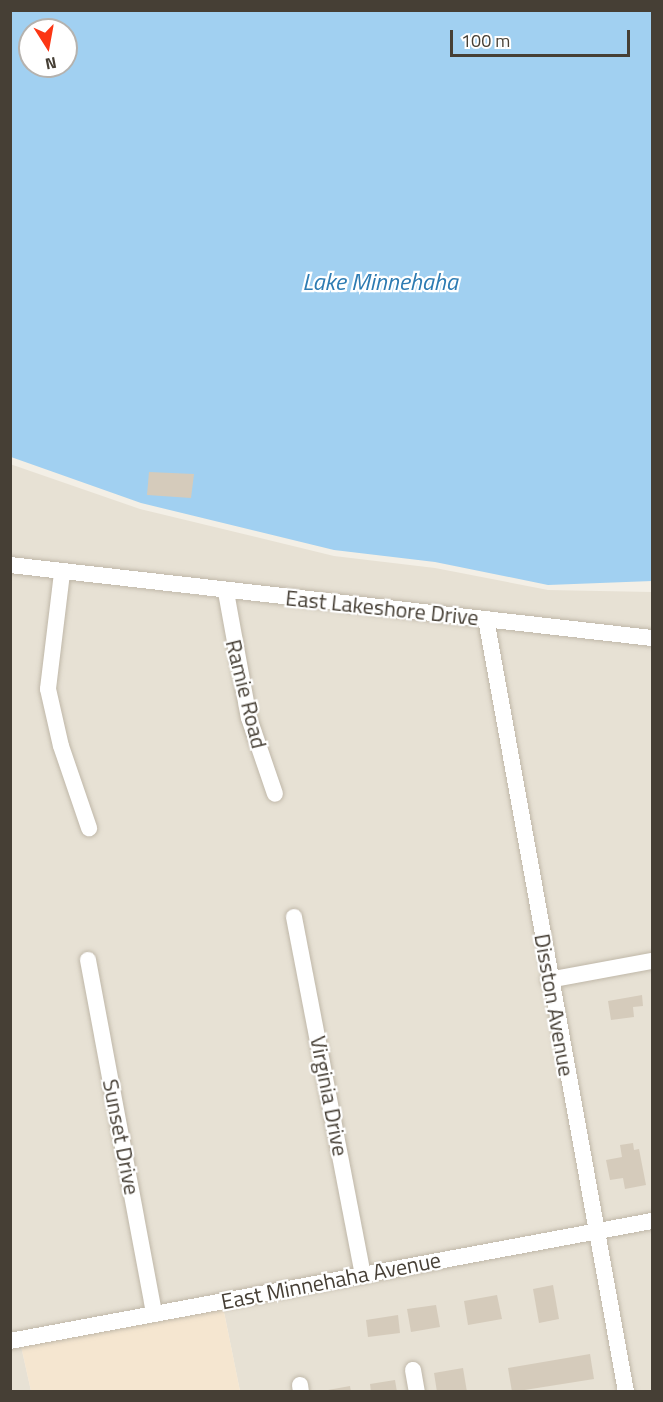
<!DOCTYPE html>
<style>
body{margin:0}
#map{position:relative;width:663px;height:1402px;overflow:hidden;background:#f3efe6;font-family:"Titillium Web",sans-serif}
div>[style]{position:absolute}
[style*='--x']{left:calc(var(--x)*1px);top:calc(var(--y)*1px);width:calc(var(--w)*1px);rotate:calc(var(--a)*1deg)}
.residential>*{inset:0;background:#e7e1d4}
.commercial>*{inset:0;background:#f5e6d0}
.water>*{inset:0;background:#a1d0f1}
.building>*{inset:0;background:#d5cbbb}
.roads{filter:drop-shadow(0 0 2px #bfb7a8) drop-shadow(0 0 2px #bfb7a8)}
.minor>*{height:16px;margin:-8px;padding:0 8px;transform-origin:8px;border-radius:8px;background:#fff}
span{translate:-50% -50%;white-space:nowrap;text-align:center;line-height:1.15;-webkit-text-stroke:4.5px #fff;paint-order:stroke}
.street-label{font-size:22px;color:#463f35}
.water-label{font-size:24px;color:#2d7bb2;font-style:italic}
.frame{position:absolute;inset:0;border:12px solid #463f35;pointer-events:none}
.north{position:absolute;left:18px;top:18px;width:60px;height:60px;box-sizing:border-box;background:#fff;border:2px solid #b5b2ae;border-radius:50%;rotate:169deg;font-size:16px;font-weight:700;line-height:24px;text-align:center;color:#463f35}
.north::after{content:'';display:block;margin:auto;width:21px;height:27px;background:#fc3614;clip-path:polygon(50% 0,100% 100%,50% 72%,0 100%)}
.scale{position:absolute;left:450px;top:30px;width:180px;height:27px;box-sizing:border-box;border:3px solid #463f35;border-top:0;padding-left:8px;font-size:18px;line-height:21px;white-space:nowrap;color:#463f35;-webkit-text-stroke:4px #fff;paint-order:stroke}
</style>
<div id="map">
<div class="residential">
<div style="clip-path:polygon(10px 464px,140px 509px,334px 556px,435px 568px,548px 590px,652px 592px,652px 631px,11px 558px)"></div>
<div style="clip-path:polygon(11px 572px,220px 598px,243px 719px,272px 802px,283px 797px,263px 744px,232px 599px,480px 625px,588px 1226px,11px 1334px)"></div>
<div style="clip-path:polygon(493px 626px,652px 645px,652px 954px,554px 972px)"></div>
<div style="clip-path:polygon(652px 969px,652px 1214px,600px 1223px,557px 985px)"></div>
<div style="clip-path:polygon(652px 1228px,652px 1391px,634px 1391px,602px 1237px)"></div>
<div style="clip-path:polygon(590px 1239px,619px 1391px,423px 1391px,417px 1362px,405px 1365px,411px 1391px,308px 1391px,305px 1377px,293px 1379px,295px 1391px,240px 1391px,223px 1307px)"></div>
<div style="clip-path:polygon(21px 1346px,31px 1391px,11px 1392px,11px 1348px)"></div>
</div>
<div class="commercial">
<div style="clip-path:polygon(223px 1307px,240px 1391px,31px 1391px,21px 1346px)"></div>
</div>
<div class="water">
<div style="clip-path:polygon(evenodd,10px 11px,652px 11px,652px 581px,548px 585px,435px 562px,334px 550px,141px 503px,11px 457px,10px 11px,30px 30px,66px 30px,66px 66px,30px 66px,30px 30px)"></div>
</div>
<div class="building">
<div style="clip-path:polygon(149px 472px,194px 474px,191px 498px,147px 495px)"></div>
<div style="clip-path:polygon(642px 995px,643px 1006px,633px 1007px,634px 1017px,611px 1020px,608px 1001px)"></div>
<div style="clip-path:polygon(633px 1143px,634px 1150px,639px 1149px,646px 1185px,625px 1189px,623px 1178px,610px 1180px,606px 1160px,622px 1157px,620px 1145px)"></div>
<div style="clip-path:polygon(553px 1285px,559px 1319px,539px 1323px,533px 1289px)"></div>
<div style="clip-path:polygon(497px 1295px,502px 1319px,468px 1325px,464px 1301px)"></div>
<div style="clip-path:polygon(436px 1305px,440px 1327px,411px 1332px,407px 1309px)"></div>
<div style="clip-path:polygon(398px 1315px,400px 1333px,368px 1337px,366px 1320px)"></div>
<div style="clip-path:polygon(590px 1354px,594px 1379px,512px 1392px,508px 1368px)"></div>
<div style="clip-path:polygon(463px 1368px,467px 1392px,437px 1392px,434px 1373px)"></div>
<div style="clip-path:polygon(395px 1380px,397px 1392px,371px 1392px,370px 1384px)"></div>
<div style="clip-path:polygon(350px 1386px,351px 1392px,328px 1392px,328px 1390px)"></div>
</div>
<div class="roads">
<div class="minor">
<div style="--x:10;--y:565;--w:646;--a:6.49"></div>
<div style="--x:62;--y:573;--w:117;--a:96.9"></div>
<div style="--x:48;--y:689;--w:58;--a:77.2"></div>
<div style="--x:61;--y:746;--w:87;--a:71.1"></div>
<div style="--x:226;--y:592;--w:128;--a:79.7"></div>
<div style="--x:249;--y:718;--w:80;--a:71.1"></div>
<div style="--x:486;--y:619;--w:786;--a:79.73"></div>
<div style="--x:294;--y:917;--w:365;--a:79.1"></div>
<div style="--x:88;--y:960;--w:360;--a:79.4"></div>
<div style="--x:549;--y:980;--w:105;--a:-10.5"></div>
<div style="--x:10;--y:1341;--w:653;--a:-10.59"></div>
<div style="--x:413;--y:1370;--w:22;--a:80"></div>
<div style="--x:300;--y:1385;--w:7;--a:82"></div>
</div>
</div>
<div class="street-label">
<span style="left:382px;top:608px;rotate:6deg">East Lakeshore Drive</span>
<span style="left:246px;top:694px;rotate:76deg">Ramie Road</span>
<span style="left:554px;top:1005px;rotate:80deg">Disston Avenue</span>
<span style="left:329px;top:1096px;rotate:79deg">Virginia Drive</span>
<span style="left:121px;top:1137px;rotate:79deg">Sunset Drive</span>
<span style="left:331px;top:1281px;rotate:-11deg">East Minnehaha Avenue</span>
</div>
<div class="water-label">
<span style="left:380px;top:282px">Lake Minnehaha</span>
</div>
<div class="frame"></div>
<div class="north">N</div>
<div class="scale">100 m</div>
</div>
